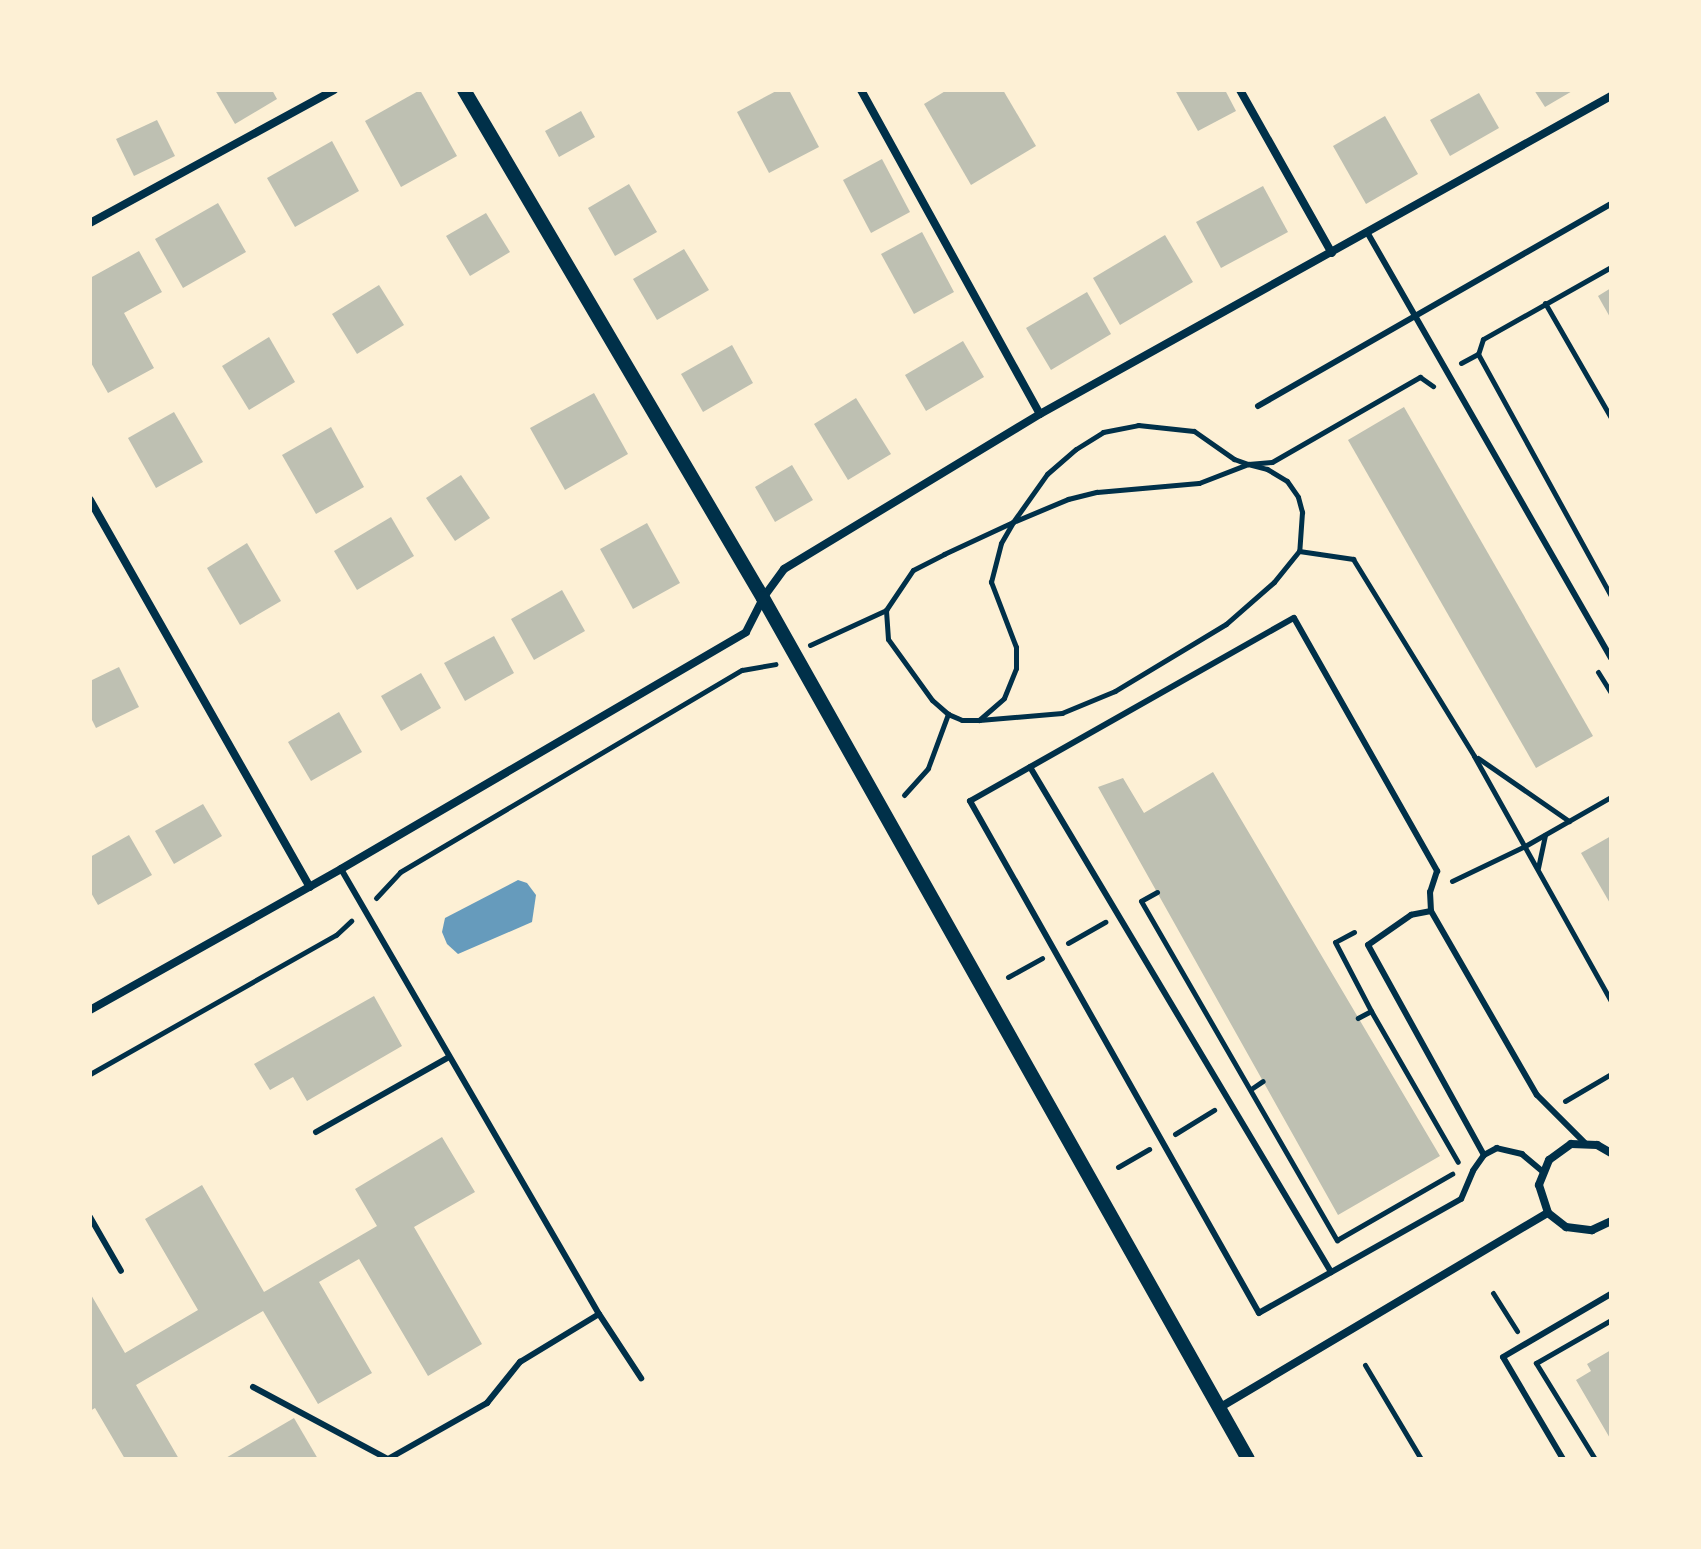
<!DOCTYPE html>
<style>
body{margin:0}
#map{position:relative;width:1701px;height:1549px;overflow:hidden;background:#fdf0d5;font-family:"Nunito Sans",sans-serif}
div>[style]{position:absolute}
[style*='--x']{left:calc(var(--x)*1px);top:calc(var(--y)*1px);width:calc(var(--w)*1px);rotate:calc(var(--a)*1deg)}
.water>*{inset:0;background:#669bbc}
.building>*{inset:0;background:#bec0b2}
.path>*{height:5px;margin:-2.5px;padding:0 2.5px;transform-origin:2.5px;border-radius:2.5px;background:#003049}
.service>*{height:6px;margin:-3px;padding:0 3px;transform-origin:3px;border-radius:3px;background:#003049}
.minor>*{height:8px;margin:-4px;padding:0 4px;transform-origin:4px;border-radius:4px;background:#003049}
.tertiary>*{height:14px;margin:-7px;padding:0 7px;transform-origin:7px;border-radius:7px;background:#003049}
span{translate:-50% -50%;white-space:nowrap;text-align:center;line-height:1.15;-webkit-text-stroke:6px #fdf0d5;paint-order:stroke}
.frame{position:absolute;inset:0;border:92px solid #fdf0d5;pointer-events:none}
</style>
<div id="map">
<div class="water">
<div style="clip-path:polygon(518px 880px,527px 883px,536px 895px,532px 922px,458px 954px,447px 944px,442px 932px,445px 918px)"></div>
</div>
<div class="building">
<div style="clip-path:polygon(215px 90px,272px 90px,277px 99px,235px 124px)"></div>
<div style="clip-path:polygon(420px 90px,457px 156px,401px 187px,365px 121px)"></div>
<div style="clip-path:polygon(778px 90px,789px 90px,819px 147px,769px 173px,737px 112px)"></div>
<div style="clip-path:polygon(947px 90px,1003px 90px,1036px 146px,971px 185px,924px 104px)"></div>
<div style="clip-path:polygon(1175px 90px,1225px 90px,1236px 111px,1198px 131px)"></div>
<div style="clip-path:polygon(1534px 90px,1574px 90px,1545px 107px)"></div>
<div style="clip-path:polygon(1479px 93px,1499px 128px,1450px 156px,1430px 120px)"></div>
<div style="clip-path:polygon(581px 111px,595px 137px,559px 157px,545px 131px)"></div>
<div style="clip-path:polygon(1385px 116px,1418px 174px,1366px 204px,1333px 146px)"></div>
<div style="clip-path:polygon(157px 120px,175px 156px,134px 176px,116px 139px)"></div>
<div style="clip-path:polygon(332px 141px,359px 191px,295px 227px,267px 178px)"></div>
<div style="clip-path:polygon(882px 159px,910px 212px,871px 233px,843px 180px)"></div>
<div style="clip-path:polygon(629px 184px,657px 232px,615px 256px,588px 208px)"></div>
<div style="clip-path:polygon(1263px 186px,1288px 232px,1221px 268px,1196px 222px)"></div>
<div style="clip-path:polygon(218px 203px,246px 252px,183px 288px,155px 239px)"></div>
<div style="clip-path:polygon(486px 213px,510px 252px,470px 276px,446px 236px)"></div>
<div style="clip-path:polygon(922px 232px,954px 292px,914px 314px,881px 254px)"></div>
<div style="clip-path:polygon(1165px 235px,1193px 282px,1120px 325px,1093px 278px)"></div>
<div style="clip-path:polygon(684px 249px,709px 290px,657px 320px,633px 279px)"></div>
<div style="clip-path:polygon(139px 251px,162px 292px,124px 313px,154px 368px,108px 393px,90px 361px,90px 278px)"></div>
<div style="clip-path:polygon(379px 285px,404px 325px,357px 354px,332px 314px)"></div>
<div style="clip-path:polygon(1611px 288px,1611px 319px,1598px 296px)"></div>
<div style="clip-path:polygon(1087px 292px,1111px 334px,1051px 370px,1026px 328px)"></div>
<div style="clip-path:polygon(269px 337px,295px 382px,249px 410px,222px 366px)"></div>
<div style="clip-path:polygon(963px 341px,984px 377px,926px 411px,905px 375px)"></div>
<div style="clip-path:polygon(732px 345px,753px 383px,703px 412px,681px 374px)"></div>
<div style="clip-path:polygon(594px 393px,628px 454px,565px 490px,530px 428px)"></div>
<div style="clip-path:polygon(856px 398px,891px 454px,848px 480px,814px 424px)"></div>
<div style="clip-path:polygon(1404px 407px,1593px 736px,1536px 768px,1348px 440px)"></div>
<div style="clip-path:polygon(174px 412px,203px 462px,156px 488px,128px 438px)"></div>
<div style="clip-path:polygon(331px 427px,364px 487px,316px 514px,282px 455px)"></div>
<div style="clip-path:polygon(792px 465px,813px 500px,775px 522px,755px 487px)"></div>
<div style="clip-path:polygon(461px 475px,490px 518px,455px 541px,426px 498px)"></div>
<div style="clip-path:polygon(391px 517px,414px 556px,357px 590px,334px 551px)"></div>
<div style="clip-path:polygon(647px 523px,680px 583px,633px 609px,600px 549px)"></div>
<div style="clip-path:polygon(247px 543px,281px 601px,240px 625px,207px 568px)"></div>
<div style="clip-path:polygon(562px 590px,585px 631px,534px 660px,511px 619px)"></div>
<div style="clip-path:polygon(494px 636px,514px 673px,465px 701px,444px 663px)"></div>
<div style="clip-path:polygon(119px 667px,139px 707px,96px 728px,90px 716px,90px 681px)"></div>
<div style="clip-path:polygon(421px 673px,441px 708px,401px 731px,381px 696px)"></div>
<div style="clip-path:polygon(339px 712px,362px 752px,311px 781px,288px 742px)"></div>
<div style="clip-path:polygon(1213px 772px,1440px 1156px,1338px 1215px,1098px 787px,1123px 778px,1144px 813px)"></div>
<div style="clip-path:polygon(203px 804px,222px 836px,174px 864px,155px 831px)"></div>
<div style="clip-path:polygon(129px 835px,152px 875px,98px 905px,90px 891px,90px 857px)"></div>
<div style="clip-path:polygon(1611px 836px,1611px 905px,1581px 853px)"></div>
<div style="clip-path:polygon(374px 996px,402px 1046px,307px 1101px,293px 1077px,270px 1090px,254px 1064px)"></div>
<div style="clip-path:polygon(442px 1137px,475px 1192px,414px 1227px,482px 1344px,428px 1376px,359px 1259px,319px 1282px,372px 1373px,318px 1404px,263px 1311px,136px 1385px,179px 1459px,125px 1459px,95px 1408px,90px 1411px,90px 1293px,125px 1353px,198px 1310px,145px 1219px,202px 1185px,264px 1292px,377px 1226px,355px 1189px)"></div>
<div style="clip-path:polygon(1611px 1350px,1611px 1440px,1576px 1380px,1591px 1371px,1587px 1364px)"></div>
<div style="clip-path:polygon(294px 1418px,318px 1459px,224px 1459px)"></div>
</div>
<div class="path">
<div style="--x:1611;--y:267;--w:147;--a:150.6"></div>
<div style="--x:1483;--y:339;--w:16;--a:108"></div>
<div style="--x:1478;--y:354;--w:276;--a:61.2"></div>
<div style="--x:1545;--y:303;--w:133;--a:60.1"></div>
<div style="--x:1461;--y:363;--w:19;--a:-28"></div>
<div style="--x:1299;--y:551;--w:55;--a:8.4"></div>
<div style="--x:1353;--y:559;--w:231;--a:58.4"></div>
<div style="--x:1474;--y:756;--w:281;--a:60.8"></div>
<div style="--x:810;--y:645;--w:84;--a:-24.7"></div>
<div style="--x:1598;--y:672;--w:25;--a:58"></div>
<div style="--x:979;--y:720;--w:33;--a:-41"></div>
<div style="--x:1004;--y:698;--w:32;--a:-68"></div>
<div style="--x:1016;--y:668;--w:21;--a:-90"></div>
<div style="--x:1016;--y:647;--w:70;--a:-111"></div>
<div style="--x:991;--y:582;--w:40;--a:-75.6"></div>
<div style="--x:1001;--y:543;--w:24;--a:-60"></div>
<div style="--x:1013;--y:522;--w:59;--a:-54.7"></div>
<div style="--x:1047;--y:474;--w:38;--a:-41"></div>
<div style="--x:1076;--y:449;--w:32;--a:-32"></div>
<div style="--x:1103;--y:432;--w:36;--a:-11"></div>
<div style="--x:1138;--y:425;--w:56;--a:6.1"></div>
<div style="--x:1194;--y:431;--w:49;--a:35"></div>
<div style="--x:1234;--y:459;--w:15;--a:20"></div>
<div style="--x:1248;--y:464;--w:20;--a:15"></div>
<div style="--x:1267;--y:469;--w:23;--a:31"></div>
<div style="--x:1287;--y:481;--w:19;--a:55"></div>
<div style="--x:1298;--y:497;--w:16;--a:75"></div>
<div style="--x:1302;--y:512;--w:39;--a:94"></div>
<div style="--x:1299;--y:551;--w:40;--a:129"></div>
<div style="--x:1274;--y:582;--w:64;--a:138.8"></div>
<div style="--x:1226;--y:624;--w:130;--a:148.9"></div>
<div style="--x:1115;--y:691;--w:57;--a:157.5"></div>
<div style="--x:1062;--y:713;--w:83;--a:175.2"></div>
<div style="--x:979;--y:720;--w:17;--a:180"></div>
<div style="--x:962;--y:720;--w:15;--a:-157"></div>
<div style="--x:948;--y:714;--w:21;--a:-139"></div>
<div style="--x:932;--y:700;--w:75;--a:-125.8"></div>
<div style="--x:888;--y:639;--w:29;--a:-94"></div>
<div style="--x:886;--y:610;--w:48;--a:-56"></div>
<div style="--x:913;--y:570;--w:35;--a:-27"></div>
<div style="--x:944;--y:554;--w:76;--a:-24.9"></div>
<div style="--x:1013;--y:522;--w:60;--a:-22.7"></div>
<div style="--x:1068;--y:499;--w:30;--a:-14"></div>
<div style="--x:1097;--y:492;--w:102;--a:-5"></div>
<div style="--x:1199;--y:483;--w:53;--a:-21.2"></div>
<div style="--x:1248;--y:464;--w:24;--a:-5"></div>
<div style="--x:1272;--y:462;--w:171;--a:-29.9"></div>
<div style="--x:1420;--y:377;--w:16;--a:35"></div>
<div style="--x:1478;--y:758;--w:111;--a:34.7"></div>
<div style="--x:904;--y:795;--w:36;--a:-48"></div>
<div style="--x:928;--y:768;--w:58;--a:-69.7"></div>
<div style="--x:1538;--y:868;--w:34;--a:-78"></div>
<div style="--x:1452;--y:881;--w:81;--a:-25.6"></div>
<div style="--x:1525;--y:846;--w:99;--a:-29.7"></div>
<div style="--x:1157;--y:892;--w:18;--a:151"></div>
<div style="--x:1141;--y:901;--w:392;--a:60"></div>
<div style="--x:1337;--y:1240;--w:133;--a:-29.9"></div>
<div style="--x:376;--y:898;--w:35;--a:-47"></div>
<div style="--x:400;--y:872;--w:397;--a:-30.6"></div>
<div style="--x:742;--y:670;--w:34;--a:-10"></div>
<div style="--x:1354;--y:932;--w:21;--a:152"></div>
<div style="--x:1335;--y:942;--w:78;--a:62.4"></div>
<div style="--x:1371;--y:1011;--w:15;--a:152"></div>
<div style="--x:1068;--y:943;--w:43;--a:-29.6"></div>
<div style="--x:1008;--y:977;--w:39;--a:-29"></div>
<div style="--x:1371;--y:1011;--w:174;--a:60.1"></div>
<div style="--x:90;--y:1074;--w:283;--a:-29.5"></div>
<div style="--x:336;--y:935;--w:21;--a:-43"></div>
<div style="--x:1251;--y:1089;--w:14;--a:-34"></div>
<div style="--x:1565;--y:1101;--w:53;--a:-30.4"></div>
<div style="--x:1175;--y:1134;--w:46;--a:-31.6"></div>
<div style="--x:1118;--y:1167;--w:36;--a:-30"></div>
<div style="--x:1493;--y:1293;--w:45;--a:57.7"></div>
<div style="--x:1365;--y:1365;--w:109;--a:59.2"></div>
<div style="--x:1595;--y:1459;--w:113;--a:-121.6"></div>
<div style="--x:1536;--y:1363;--w:86;--a:-29.8"></div>
</div>
<div class="service">
<div style="--x:1367;--y:232;--w:491;--a:60.2"></div>
<div style="--x:1258;--y:406;--w:407;--a:-29.8"></div>
<div style="--x:1030;--y:767;--w:588;--a:59.2"></div>
<div style="--x:341;--y:869;--w:514;--a:59.9"></div>
<div style="--x:599;--y:1314;--w:77;--a:56.7"></div>
<div style="--x:1431;--y:911;--w:20;--a:169"></div>
<div style="--x:1411;--y:915;--w:52;--a:145.1"></div>
<div style="--x:1368;--y:945;--w:240;--a:61.1"></div>
<div style="--x:316;--y:1132;--w:153;--a:-29.4"></div>
<div style="--x:1542;--y:1171;--w:26;--a:-140"></div>
<div style="--x:1522;--y:1154;--w:26;--a:-167"></div>
<div style="--x:1497;--y:1148;--w:15;--a:152"></div>
<div style="--x:1484;--y:1155;--w:19;--a:125"></div>
<div style="--x:1473;--y:1171;--w:30;--a:113"></div>
<div style="--x:1461;--y:1199;--w:232;--a:150.6"></div>
<div style="--x:1259;--y:1313;--w:588;--a:-119.44"></div>
<div style="--x:970;--y:801;--w:372;--a:-29.5"></div>
<div style="--x:1294;--y:618;--w:291;--a:60.5"></div>
<div style="--x:1437;--y:871;--w:22;--a:108"></div>
<div style="--x:1430;--y:892;--w:19;--a:87"></div>
<div style="--x:1431;--y:911;--w:212;--a:60.1"></div>
<div style="--x:1537;--y:1095;--w:68;--a:45"></div>
<div style="--x:90;--y:1217;--w:62;--a:60.1"></div>
<div style="--x:253;--y:1387;--w:153;--a:28.1"></div>
<div style="--x:388;--y:1459;--w:114;--a:-29.5"></div>
<div style="--x:487;--y:1403;--w:53;--a:-51.2"></div>
<div style="--x:520;--y:1362;--w:92;--a:-31.3"></div>
<div style="--x:1563;--y:1459;--w:118;--a:-120.5"></div>
<div style="--x:1503;--y:1357;--w:125;--a:-30.3"></div>
</div>
<div class="minor">
<div style="--x:861;--y:90;--w:370;--a:61.1"></div>
<div style="--x:1240;--y:90;--w:187;--a:60.6"></div>
<div style="--x:90;--y:223;--w:278;--a:-28.6"></div>
<div style="--x:90;--y:500;--w:445;--a:60.4"></div>
<div style="--x:90;--y:1010;--w:288;--a:-29.3"></div>
<div style="--x:341;--y:869;--w:469;--a:-30.3"></div>
<div style="--x:746;--y:632;--w:38;--a:-63"></div>
<div style="--x:763;--y:598;--w:36;--a:-54"></div>
<div style="--x:784;--y:569;--w:299;--a:-31.2"></div>
<div style="--x:1040;--y:414;--w:654;--a:-29.11"></div>
<div style="--x:1611;--y:1153;--w:16;--a:-150"></div>
<div style="--x:1597;--y:1145;--w:26;--a:-178"></div>
<div style="--x:1571;--y:1144;--w:27;--a:144"></div>
<div style="--x:1549;--y:1160;--w:27;--a:112"></div>
<div style="--x:1539;--y:1185;--w:29;--a:72"></div>
<div style="--x:1548;--y:1213;--w:23;--a:38"></div>
<div style="--x:1566;--y:1227;--w:26;--a:7"></div>
<div style="--x:1592;--y:1230;--w:21;--a:-25"></div>
<div style="--x:1219;--y:1408;--w:382;--a:-30.7"></div>
</div>
<div class="tertiary">
<div style="--x:464;--y:90;--w:589;--a:59.52"></div>
<div style="--x:763;--y:598;--w:988;--a:60.61"></div>
</div>
<div class="frame"></div>
</div>
